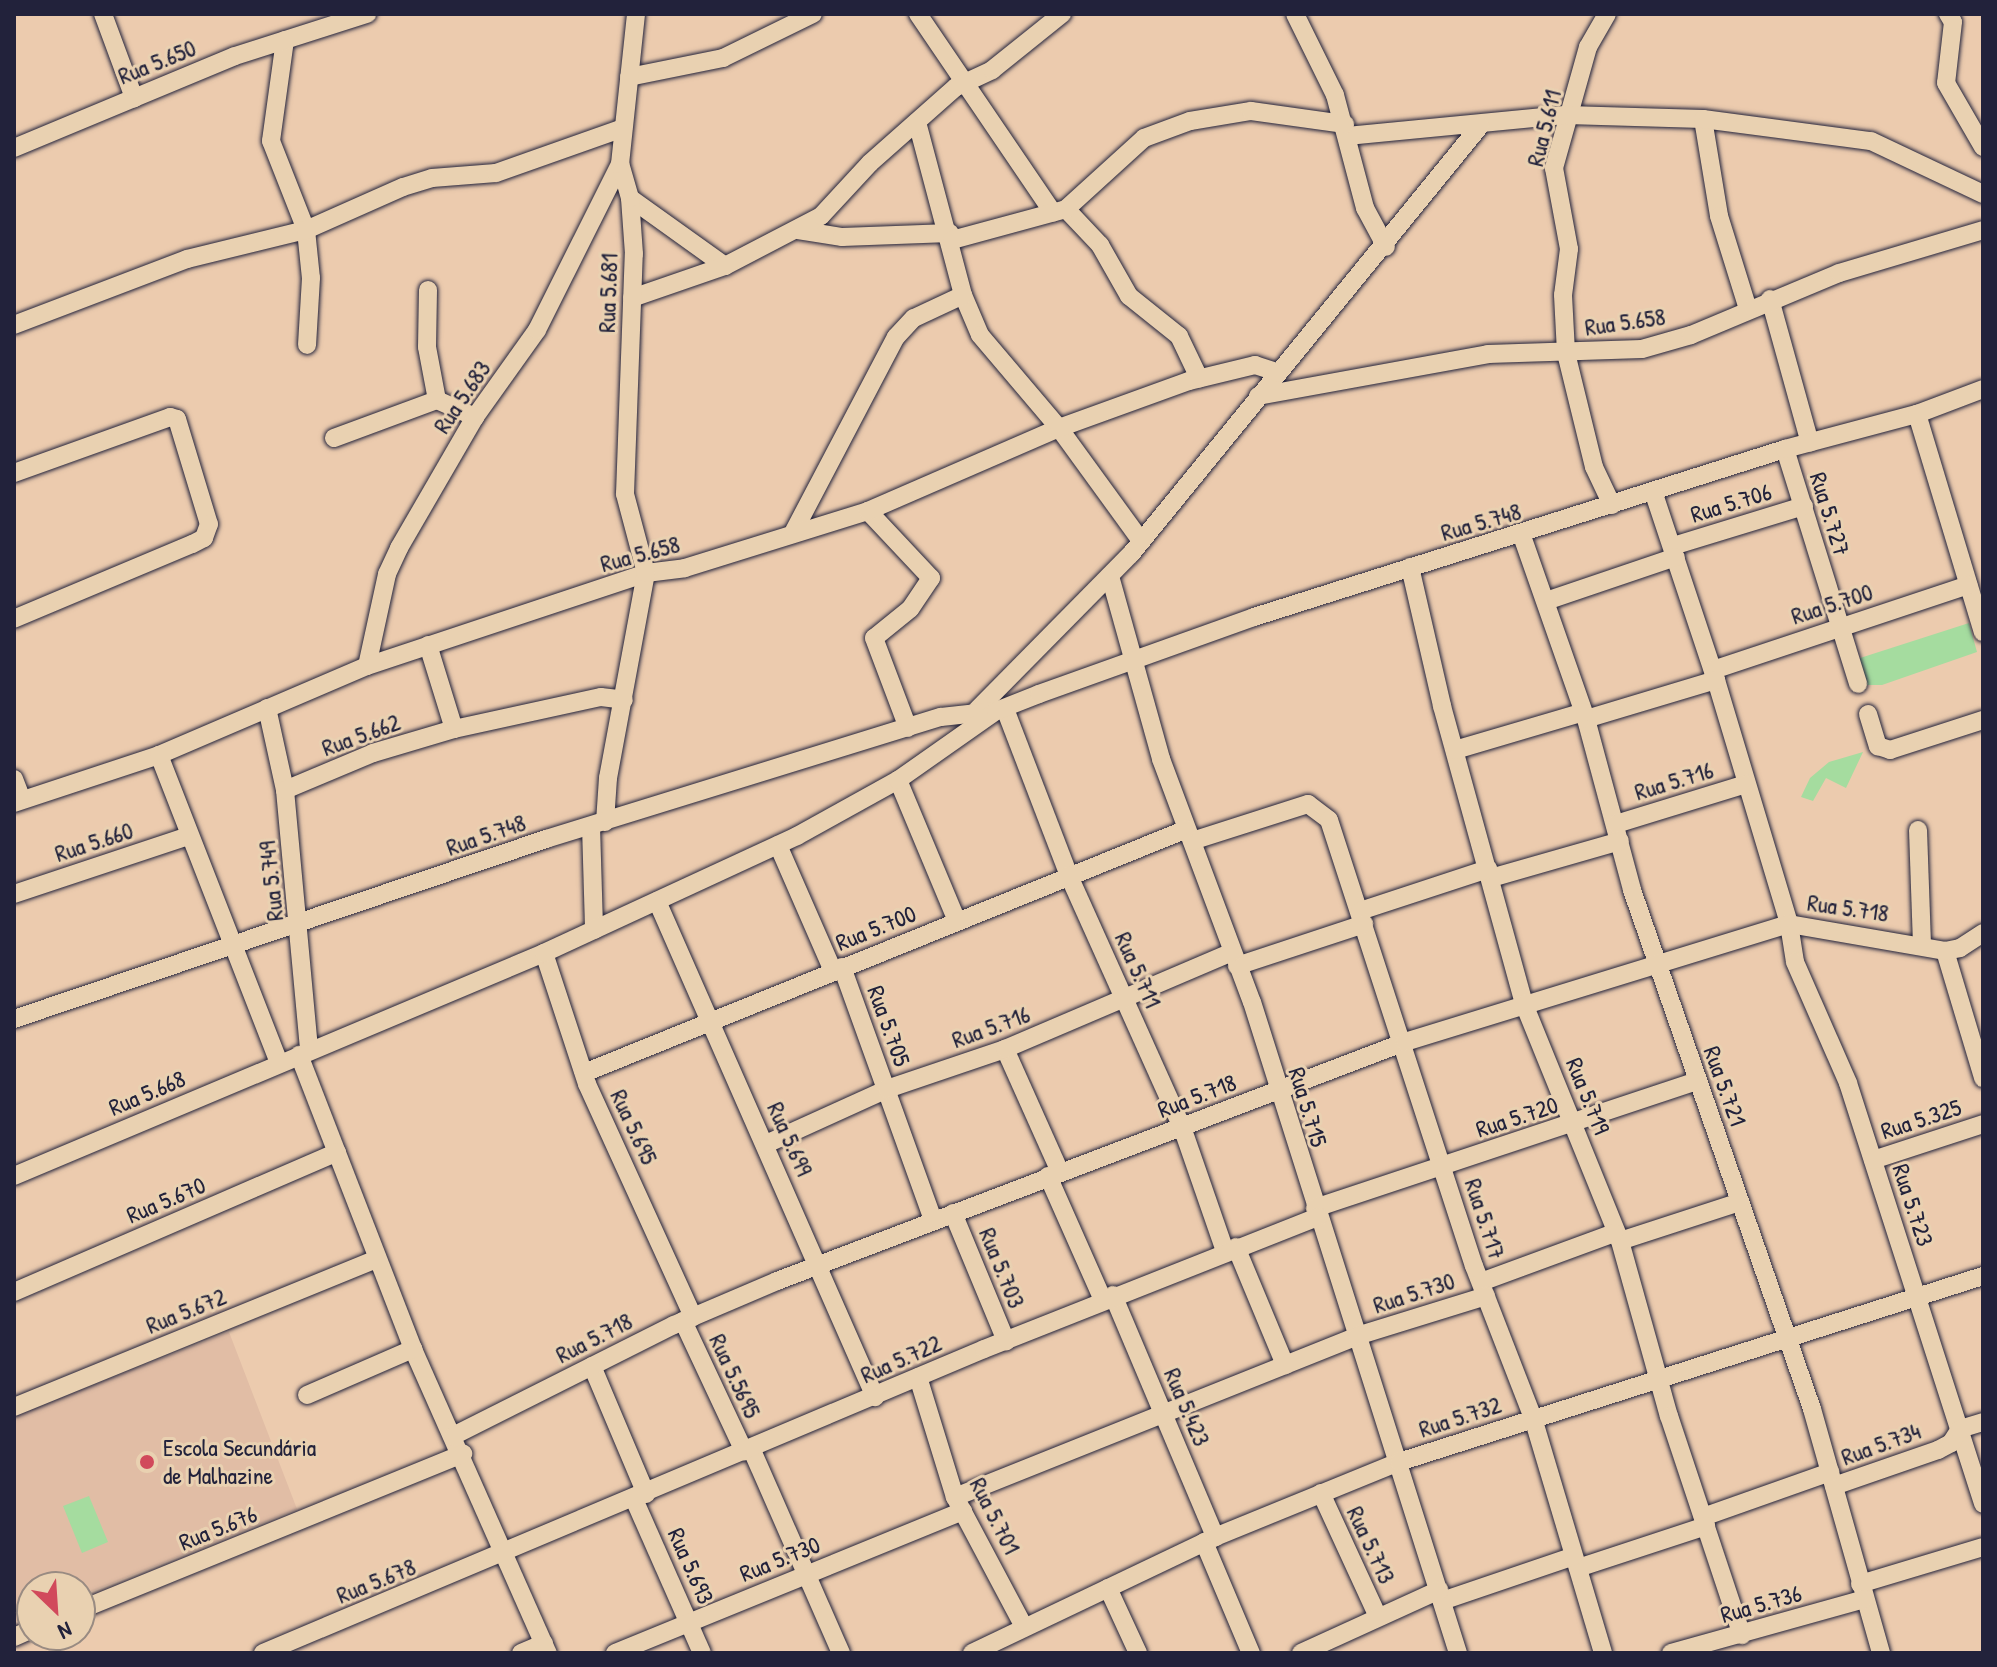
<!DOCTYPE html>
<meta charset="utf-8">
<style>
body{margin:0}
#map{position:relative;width:1997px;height:1667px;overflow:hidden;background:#eccbae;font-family:"Patrick Hand",sans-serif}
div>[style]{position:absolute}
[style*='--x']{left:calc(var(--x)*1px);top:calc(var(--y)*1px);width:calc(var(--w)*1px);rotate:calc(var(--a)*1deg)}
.built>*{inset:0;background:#e1bda5}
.green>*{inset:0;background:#a5dc9f}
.roads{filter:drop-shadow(0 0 2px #22223b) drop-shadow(0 0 2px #22223b)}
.street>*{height:18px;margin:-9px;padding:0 9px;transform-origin:9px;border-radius:9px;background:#e9d1b1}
.dots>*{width:22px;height:22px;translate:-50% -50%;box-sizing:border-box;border:4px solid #e9d1b1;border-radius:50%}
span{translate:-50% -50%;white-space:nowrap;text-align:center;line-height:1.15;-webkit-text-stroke:6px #e9d1b1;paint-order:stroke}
.street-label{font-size:24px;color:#22223b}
.poi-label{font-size:24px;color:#22223b}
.left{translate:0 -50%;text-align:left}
.frame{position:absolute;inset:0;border:16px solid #22223b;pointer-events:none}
.north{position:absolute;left:16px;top:1571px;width:80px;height:80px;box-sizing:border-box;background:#e9d1b1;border:2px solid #998b82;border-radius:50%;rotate:155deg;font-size:22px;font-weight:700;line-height:32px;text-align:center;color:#22223b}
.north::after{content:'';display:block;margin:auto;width:28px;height:36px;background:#d1495b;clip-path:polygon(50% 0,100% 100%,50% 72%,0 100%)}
</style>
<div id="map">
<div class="built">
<div style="clip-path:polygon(229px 1332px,297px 1509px,80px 1596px,80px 1587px,32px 1587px,32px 1615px,14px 1622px,14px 1416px)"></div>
</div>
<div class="green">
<div style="clip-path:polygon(1969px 623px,1977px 652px,1882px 685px,1865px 685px,1857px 659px)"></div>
<div style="clip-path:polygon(1863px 752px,1846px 788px,1826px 778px,1813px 801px,1801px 797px,1810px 778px,1829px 762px)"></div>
<div style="clip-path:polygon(89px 1496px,108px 1542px,82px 1553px,63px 1506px)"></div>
</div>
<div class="roads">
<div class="street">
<div style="--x:103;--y:14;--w:90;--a:69.7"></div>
<div style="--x:918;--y:14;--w:240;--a:55.8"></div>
<div style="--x:1295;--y:14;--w:90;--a:63.7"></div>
<div style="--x:1335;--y:95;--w:117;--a:75.1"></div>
<div style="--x:1365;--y:208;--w:44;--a:61.7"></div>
<div style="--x:1607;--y:14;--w:38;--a:120"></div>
<div style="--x:1588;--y:47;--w:126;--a:105.7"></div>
<div style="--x:1554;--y:168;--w:82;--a:79.5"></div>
<div style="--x:1569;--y:249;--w:46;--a:97.4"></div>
<div style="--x:1563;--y:295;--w:58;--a:87"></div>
<div style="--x:1566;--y:353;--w:117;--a:76.2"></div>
<div style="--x:1594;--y:467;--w:42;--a:64.7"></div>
<div style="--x:1948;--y:14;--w:9;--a:58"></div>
<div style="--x:1953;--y:22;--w:61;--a:96.5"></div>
<div style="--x:1946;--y:83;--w:74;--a:60"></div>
<div style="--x:285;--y:40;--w:102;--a:97.9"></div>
<div style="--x:271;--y:141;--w:96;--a:68.5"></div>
<div style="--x:306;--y:230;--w:48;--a:84.1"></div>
<div style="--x:311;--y:278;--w:67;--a:93.4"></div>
<div style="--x:629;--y:77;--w:96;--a:-11.4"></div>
<div style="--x:723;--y:58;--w:100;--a:-26.1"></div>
<div style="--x:1703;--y:119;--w:98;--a:80.6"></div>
<div style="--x:1719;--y:216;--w:97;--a:72.7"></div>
<div style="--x:917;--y:122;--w:179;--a:75.1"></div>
<div style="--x:963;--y:295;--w:43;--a:67"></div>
<div style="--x:980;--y:335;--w:122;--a:49.7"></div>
<div style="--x:1059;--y:428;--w:140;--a:54"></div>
<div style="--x:1347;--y:136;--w:221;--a:-5.5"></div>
<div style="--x:1567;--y:115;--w:136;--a:1.7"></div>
<div style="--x:1703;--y:119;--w:169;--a:7.5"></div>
<div style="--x:1871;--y:141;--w:124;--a:25.3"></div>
<div style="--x:14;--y:148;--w:239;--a:-22.6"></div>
<div style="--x:235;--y:56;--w:139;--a:-17.7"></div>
<div style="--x:630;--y:198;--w:117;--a:35.6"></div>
<div style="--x:1066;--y:209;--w:50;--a:46.6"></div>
<div style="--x:1100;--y:245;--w:59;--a:60.4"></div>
<div style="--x:1129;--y:296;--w:64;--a:38.7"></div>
<div style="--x:1179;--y:336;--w:47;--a:64.5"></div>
<div style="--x:798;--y:230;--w:45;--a:9"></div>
<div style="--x:842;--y:237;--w:108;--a:-2.1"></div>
<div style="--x:952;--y:240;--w:118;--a:-15.2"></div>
<div style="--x:1066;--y:209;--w:105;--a:-42.3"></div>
<div style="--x:1144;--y:138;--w:49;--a:-20.3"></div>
<div style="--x:1190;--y:121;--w:62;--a:-9.3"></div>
<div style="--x:1251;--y:111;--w:95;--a:7.9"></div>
<div style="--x:428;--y:290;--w:57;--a:91"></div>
<div style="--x:427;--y:347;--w:54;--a:79.3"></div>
<div style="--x:632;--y:298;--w:98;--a:-19"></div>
<div style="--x:725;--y:266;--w:108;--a:-27.5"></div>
<div style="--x:821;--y:216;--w:72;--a:-47.2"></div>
<div style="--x:870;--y:163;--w:115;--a:-41.5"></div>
<div style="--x:956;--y:87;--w:40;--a:-25"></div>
<div style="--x:992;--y:70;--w:90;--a:-38.7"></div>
<div style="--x:1770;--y:299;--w:149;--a:74.5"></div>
<div style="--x:14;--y:325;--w:185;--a:-20.9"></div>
<div style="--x:187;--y:259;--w:122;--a:-13.7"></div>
<div style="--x:306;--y:230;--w:106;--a:-23.9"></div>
<div style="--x:403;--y:187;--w:30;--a:-17"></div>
<div style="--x:432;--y:178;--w:64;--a:-4.5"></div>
<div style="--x:496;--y:173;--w:135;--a:-19.5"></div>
<div style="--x:1258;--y:396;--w:234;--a:-10.3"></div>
<div style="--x:1488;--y:354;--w:154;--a:-1.9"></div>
<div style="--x:1642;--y:349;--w:51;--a:-15.9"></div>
<div style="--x:1691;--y:335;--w:160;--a:-22.7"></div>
<div style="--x:1839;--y:273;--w:150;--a:-16.6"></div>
<div style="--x:1917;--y:414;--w:228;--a:73.2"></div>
<div style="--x:334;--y:438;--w:110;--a:-20.3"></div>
<div style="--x:437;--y:400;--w:42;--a:24.1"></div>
<div style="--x:1785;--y:449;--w:246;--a:72.7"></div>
<div style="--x:14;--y:473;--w:166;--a:-19.7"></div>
<div style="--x:170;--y:417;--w:7;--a:16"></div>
<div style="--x:177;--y:419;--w:110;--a:73.1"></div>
<div style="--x:209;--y:524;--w:15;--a:110"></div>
<div style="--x:204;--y:538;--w:13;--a:153"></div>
<div style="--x:192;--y:544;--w:193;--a:157.2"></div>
<div style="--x:1654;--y:494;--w:196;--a:71.6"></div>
<div style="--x:1716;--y:680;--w:255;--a:73.3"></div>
<div style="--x:1789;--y:924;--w:38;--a:81"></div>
<div style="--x:1795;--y:962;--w:132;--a:66.3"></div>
<div style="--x:1848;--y:1083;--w:442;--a:72.2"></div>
<div style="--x:868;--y:511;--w:92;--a:46.8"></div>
<div style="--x:931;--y:578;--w:37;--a:124"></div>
<div style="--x:910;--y:609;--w:46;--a:141.1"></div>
<div style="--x:874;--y:638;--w:96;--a:69.3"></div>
<div style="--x:794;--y:531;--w:219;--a:-62.3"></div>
<div style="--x:896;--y:337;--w:26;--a:-47"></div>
<div style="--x:914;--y:318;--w:54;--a:-25.1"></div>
<div style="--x:1522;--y:536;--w:194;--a:70.7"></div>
<div style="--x:1586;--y:719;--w:177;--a:74.9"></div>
<div style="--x:1632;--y:890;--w:549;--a:70.87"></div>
<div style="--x:1812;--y:1409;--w:254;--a:74.2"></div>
<div style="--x:1673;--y:546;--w:137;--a:-17"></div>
<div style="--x:1410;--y:567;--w:143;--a:77"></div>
<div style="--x:1442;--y:706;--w:309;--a:74.6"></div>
<div style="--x:1524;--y:1004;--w:256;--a:67.9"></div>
<div style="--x:1620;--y:1241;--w:182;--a:74.4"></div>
<div style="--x:1669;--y:1416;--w:231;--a:71.6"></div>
<div style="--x:1110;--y:576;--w:190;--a:74.4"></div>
<div style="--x:1161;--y:759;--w:259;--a:69.5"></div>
<div style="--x:1252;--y:1002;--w:683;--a:72.44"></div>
<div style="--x:1546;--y:601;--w:137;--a:-18.7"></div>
<div style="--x:428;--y:645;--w:88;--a:72.8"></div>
<div style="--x:367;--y:666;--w:94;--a:-77.7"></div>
<div style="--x:387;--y:574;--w:29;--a:-65"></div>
<div style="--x:399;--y:548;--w:151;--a:-59.9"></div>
<div style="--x:475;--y:417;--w:107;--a:-54.5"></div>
<div style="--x:537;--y:330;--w:186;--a:-63.4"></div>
<div style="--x:1713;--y:670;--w:269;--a:-18.4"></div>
<div style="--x:267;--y:708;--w:84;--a:77.6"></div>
<div style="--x:285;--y:790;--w:261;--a:84.7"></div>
<div style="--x:1005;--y:709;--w:179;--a:69"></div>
<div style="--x:1069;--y:876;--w:275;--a:65.8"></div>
<div style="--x:1182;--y:1127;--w:131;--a:70.9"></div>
<div style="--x:977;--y:710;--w:219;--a:-45.4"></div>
<div style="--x:1131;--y:554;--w:552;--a:-50.81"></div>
<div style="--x:1868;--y:714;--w:34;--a:73"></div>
<div style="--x:1878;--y:746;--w:13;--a:18"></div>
<div style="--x:1890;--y:750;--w:98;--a:-17.9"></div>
<div style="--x:1586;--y:719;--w:136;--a:-16.7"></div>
<div style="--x:1455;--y:750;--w:134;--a:-16.4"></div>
<div style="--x:159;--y:755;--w:331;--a:68.7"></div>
<div style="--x:14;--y:779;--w:22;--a:69"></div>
<div style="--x:898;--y:780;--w:153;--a:67.3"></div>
<div style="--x:285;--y:790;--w:95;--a:-22.8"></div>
<div style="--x:373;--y:753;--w:84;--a:-16.5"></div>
<div style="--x:454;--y:729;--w:150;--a:-12.3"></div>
<div style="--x:601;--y:697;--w:23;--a:7"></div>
<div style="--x:14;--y:803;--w:153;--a:-18.3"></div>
<div style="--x:159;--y:755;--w:226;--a:-23.2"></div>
<div style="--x:367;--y:666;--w:294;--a:-18.4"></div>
<div style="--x:646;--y:573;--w:39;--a:-7"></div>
<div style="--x:685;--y:568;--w:192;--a:-17.3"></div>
<div style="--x:868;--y:511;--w:208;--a:-23.5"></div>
<div style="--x:1059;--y:428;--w:138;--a:-19.9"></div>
<div style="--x:1189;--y:381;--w:68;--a:-13.6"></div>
<div style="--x:1255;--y:365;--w:25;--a:18"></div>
<div style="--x:605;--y:822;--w:44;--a:-86.1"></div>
<div style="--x:608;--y:778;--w:208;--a:-79.5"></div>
<div style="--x:646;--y:573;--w:82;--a:-104.9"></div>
<div style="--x:625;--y:494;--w:240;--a:-87.9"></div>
<div style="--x:634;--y:254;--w:56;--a:-94.1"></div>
<div style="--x:630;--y:198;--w:35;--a:-106"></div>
<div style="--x:620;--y:164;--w:151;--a:-83.9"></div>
<div style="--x:1616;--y:824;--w:136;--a:-17.1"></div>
<div style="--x:591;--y:826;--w:104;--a:88.3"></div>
<div style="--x:1918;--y:830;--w:113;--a:88"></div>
<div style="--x:1192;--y:841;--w:122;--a:-17.7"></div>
<div style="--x:1308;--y:804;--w:26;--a:37"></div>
<div style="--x:1329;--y:820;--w:469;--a:72"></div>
<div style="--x:1474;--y:1266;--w:163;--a:68.8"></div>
<div style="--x:1533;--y:1418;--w:245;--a:73.4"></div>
<div style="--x:778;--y:845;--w:137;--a:66.4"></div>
<div style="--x:1491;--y:878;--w:134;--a:-16"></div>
<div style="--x:14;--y:894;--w:183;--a:-18.4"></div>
<div style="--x:657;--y:901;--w:542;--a:66.27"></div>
<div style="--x:1360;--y:911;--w:135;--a:-18.2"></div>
<div style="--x:1945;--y:951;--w:133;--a:73.3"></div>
<div style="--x:544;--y:953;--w:138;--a:71.8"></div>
<div style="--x:587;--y:1084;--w:256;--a:65.5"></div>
<div style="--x:1237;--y:966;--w:134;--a:-18.3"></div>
<div style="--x:842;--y:967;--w:269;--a:70.2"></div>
<div style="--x:14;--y:1019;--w:562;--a:-18.69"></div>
<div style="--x:546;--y:839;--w:413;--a:-17.2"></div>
<div style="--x:941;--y:717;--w:55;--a:-6.2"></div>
<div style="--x:1005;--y:1049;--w:135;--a:65.9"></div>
<div style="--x:299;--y:1055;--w:315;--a:68.8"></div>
<div style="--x:413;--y:1349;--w:333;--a:66.1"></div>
<div style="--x:584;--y:1073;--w:650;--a:-22.03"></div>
<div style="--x:766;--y:1144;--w:133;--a:-24.4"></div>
<div style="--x:887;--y:1089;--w:125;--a:-18.7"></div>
<div style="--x:1005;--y:1049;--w:247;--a:-23.1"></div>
<div style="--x:1873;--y:1160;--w:116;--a:-18.1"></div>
<div style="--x:14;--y:1176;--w:575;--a:-22.82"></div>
<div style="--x:544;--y:953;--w:279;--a:-24.8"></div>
<div style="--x:797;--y:836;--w:115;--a:-29"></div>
<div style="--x:898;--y:780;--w:120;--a:-35.1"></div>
<div style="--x:996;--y:711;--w:46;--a:-21.6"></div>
<div style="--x:1039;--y:694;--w:228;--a:-19.7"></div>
<div style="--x:1254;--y:617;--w:557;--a:-17.56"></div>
<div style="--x:1785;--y:449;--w:137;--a:-14.9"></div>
<div style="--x:1917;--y:414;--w:71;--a:-20.7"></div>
<div style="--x:1048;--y:1176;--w:136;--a:66.1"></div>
<div style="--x:1315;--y:1208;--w:403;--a:-18.4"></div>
<div style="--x:953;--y:1213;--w:139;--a:67.5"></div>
<div style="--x:1620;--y:1241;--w:126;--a:-18"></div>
<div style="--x:1236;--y:1247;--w:128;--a:67.4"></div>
<div style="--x:1481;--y:1282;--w:142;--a:-20.2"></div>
<div style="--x:14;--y:1292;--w:352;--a:-23.4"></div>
<div style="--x:1113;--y:1295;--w:263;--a:67.1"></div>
<div style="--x:683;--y:1321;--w:144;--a:64.9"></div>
<div style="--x:592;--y:1366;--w:139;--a:67.1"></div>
<div style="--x:918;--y:1377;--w:126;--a:72.9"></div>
<div style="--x:955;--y:1497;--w:147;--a:62"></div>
<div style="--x:307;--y:1395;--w:116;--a:-23.5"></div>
<div style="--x:14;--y:1407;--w:391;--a:-22.2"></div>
<div style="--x:453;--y:1436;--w:247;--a:-26.7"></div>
<div style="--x:674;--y:1325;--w:112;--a:-23.1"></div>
<div style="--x:777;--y:1281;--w:672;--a:-20.84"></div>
<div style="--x:1405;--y:1042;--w:402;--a:-17.1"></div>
<div style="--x:1789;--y:924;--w:158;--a:9.8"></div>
<div style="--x:1945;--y:951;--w:15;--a:-11"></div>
<div style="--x:1960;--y:948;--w:27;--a:-33"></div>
<div style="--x:751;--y:1448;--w:224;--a:66.3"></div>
<div style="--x:1834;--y:1486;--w:110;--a:-19.1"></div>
<div style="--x:1938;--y:1450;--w:15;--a:-28"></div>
<div style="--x:1951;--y:1443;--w:17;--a:-57"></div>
<div style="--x:1960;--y:1429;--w:24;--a:-17"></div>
<div style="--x:1321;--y:1493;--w:136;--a:65.3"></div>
<div style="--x:955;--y:1497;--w:433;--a:-21.8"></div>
<div style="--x:1357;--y:1336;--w:135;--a:-17.2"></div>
<div style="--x:634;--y:1499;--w:168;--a:66.2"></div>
<div style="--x:1703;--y:1517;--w:135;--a:-19.5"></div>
<div style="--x:1204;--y:1542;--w:121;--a:67.1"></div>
<div style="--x:1578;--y:1568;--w:135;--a:-18.2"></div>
<div style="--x:1860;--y:1584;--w:128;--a:-16.7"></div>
<div style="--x:1108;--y:1588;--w:72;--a:65.2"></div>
<div style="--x:1442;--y:1601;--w:139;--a:-18.8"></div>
<div style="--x:80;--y:1610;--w:414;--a:-22.2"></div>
<div style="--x:14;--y:1637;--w:20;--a:-24"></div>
<div style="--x:263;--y:1653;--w:782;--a:-22.86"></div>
<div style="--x:984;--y:1349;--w:359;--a:-21.6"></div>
<div style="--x:521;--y:1653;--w:25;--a:-23"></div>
<div style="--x:615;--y:1653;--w:376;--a:-22.2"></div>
<div style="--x:972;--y:1653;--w:269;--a:-25.5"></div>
<div style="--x:1215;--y:1537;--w:199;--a:-22.2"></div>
<div style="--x:1399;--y:1462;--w:613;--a:-17.67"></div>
<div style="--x:1301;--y:1653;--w:152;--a:-24.5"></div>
<div style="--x:1671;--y:1653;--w:200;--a:-15.6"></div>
</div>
</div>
<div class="dots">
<div style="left:147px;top:1462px;background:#d1495b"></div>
</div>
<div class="street-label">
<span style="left:157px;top:62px;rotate:-22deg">Rua 5.650</span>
<span style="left:1544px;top:128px;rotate:-76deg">Rua 5.611</span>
<span style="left:608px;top:293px;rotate:-88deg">Rua 5.681</span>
<span style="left:1625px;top:322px;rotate:-8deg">Rua 5.658</span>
<span style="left:462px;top:397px;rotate:-56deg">Rua 5.683</span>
<span style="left:1731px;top:503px;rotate:-17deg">Rua 5.706</span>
<span style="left:1830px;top:514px;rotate:73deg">Rua 5.727</span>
<span style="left:1481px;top:522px;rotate:-16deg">Rua 5.748</span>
<span style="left:640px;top:554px;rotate:-15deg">Rua 5.658</span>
<span style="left:1832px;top:604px;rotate:-18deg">Rua 5.700</span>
<span style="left:361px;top:735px;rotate:-20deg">Rua 5.662</span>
<span style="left:1674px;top:781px;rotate:-17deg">Rua 5.716</span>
<span style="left:486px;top:835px;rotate:-19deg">Rua 5.748</span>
<span style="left:94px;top:842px;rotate:-18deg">Rua 5.660</span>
<span style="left:271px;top:881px;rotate:-96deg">Rua 5.749</span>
<span style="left:1848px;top:908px;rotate:8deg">Rua 5.718</span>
<span style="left:876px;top:928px;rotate:-22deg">Rua 5.700</span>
<span style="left:1138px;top:970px;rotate:66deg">Rua 5.711</span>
<span style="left:889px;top:1026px;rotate:70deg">Rua 5.705</span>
<span style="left:991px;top:1027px;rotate:-20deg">Rua 5.716</span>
<span style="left:1725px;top:1086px;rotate:70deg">Rua 5.721</span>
<span style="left:147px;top:1093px;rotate:-23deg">Rua 5.668</span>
<span style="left:1197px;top:1096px;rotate:-21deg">Rua 5.718</span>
<span style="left:1588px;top:1096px;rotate:68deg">Rua 5.719</span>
<span style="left:1308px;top:1107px;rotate:73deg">Rua 5.715</span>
<span style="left:1517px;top:1117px;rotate:-18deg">Rua 5.720</span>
<span style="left:1921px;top:1119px;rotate:-18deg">Rua 5.325</span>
<span style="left:634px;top:1127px;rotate:65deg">Rua 5.695</span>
<span style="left:790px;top:1139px;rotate:66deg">Rua 5.699</span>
<span style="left:166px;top:1200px;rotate:-23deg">Rua 5.670</span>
<span style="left:1913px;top:1205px;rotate:72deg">Rua 5.723</span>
<span style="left:1485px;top:1219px;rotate:72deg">Rua 5.717</span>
<span style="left:1002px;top:1268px;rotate:68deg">Rua 5.703</span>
<span style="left:1414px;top:1293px;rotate:-18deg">Rua 5.730</span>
<span style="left:186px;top:1311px;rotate:-22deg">Rua 5.672</span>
<span style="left:594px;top:1338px;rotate:-27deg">Rua 5.718</span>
<span style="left:901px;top:1359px;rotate:-24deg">Rua 5.722</span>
<span style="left:735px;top:1376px;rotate:65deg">Rua 5.5695</span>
<span style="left:1187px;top:1407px;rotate:67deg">Rua 5.423</span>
<span style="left:1460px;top:1417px;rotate:-18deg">Rua 5.732</span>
<span style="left:1881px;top:1444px;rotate:-20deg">Rua 5.734</span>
<span style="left:995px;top:1516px;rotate:63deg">Rua 5.701</span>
<span style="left:218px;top:1528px;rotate:-22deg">Rua 5.676</span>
<span style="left:1371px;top:1545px;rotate:65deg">Rua 5.713</span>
<span style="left:780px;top:1559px;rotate:-22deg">Rua 5.730</span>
<span style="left:691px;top:1566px;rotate:66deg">Rua 5.693</span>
<span style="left:376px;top:1581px;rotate:-22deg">Rua 5.678</span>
<span style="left:1761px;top:1604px;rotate:-16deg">Rua 5.736</span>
</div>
<div class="poi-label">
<span class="left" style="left:163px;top:1462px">Escola Secundária<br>de Malhazine</span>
</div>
<div class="frame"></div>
<div class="north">N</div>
</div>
